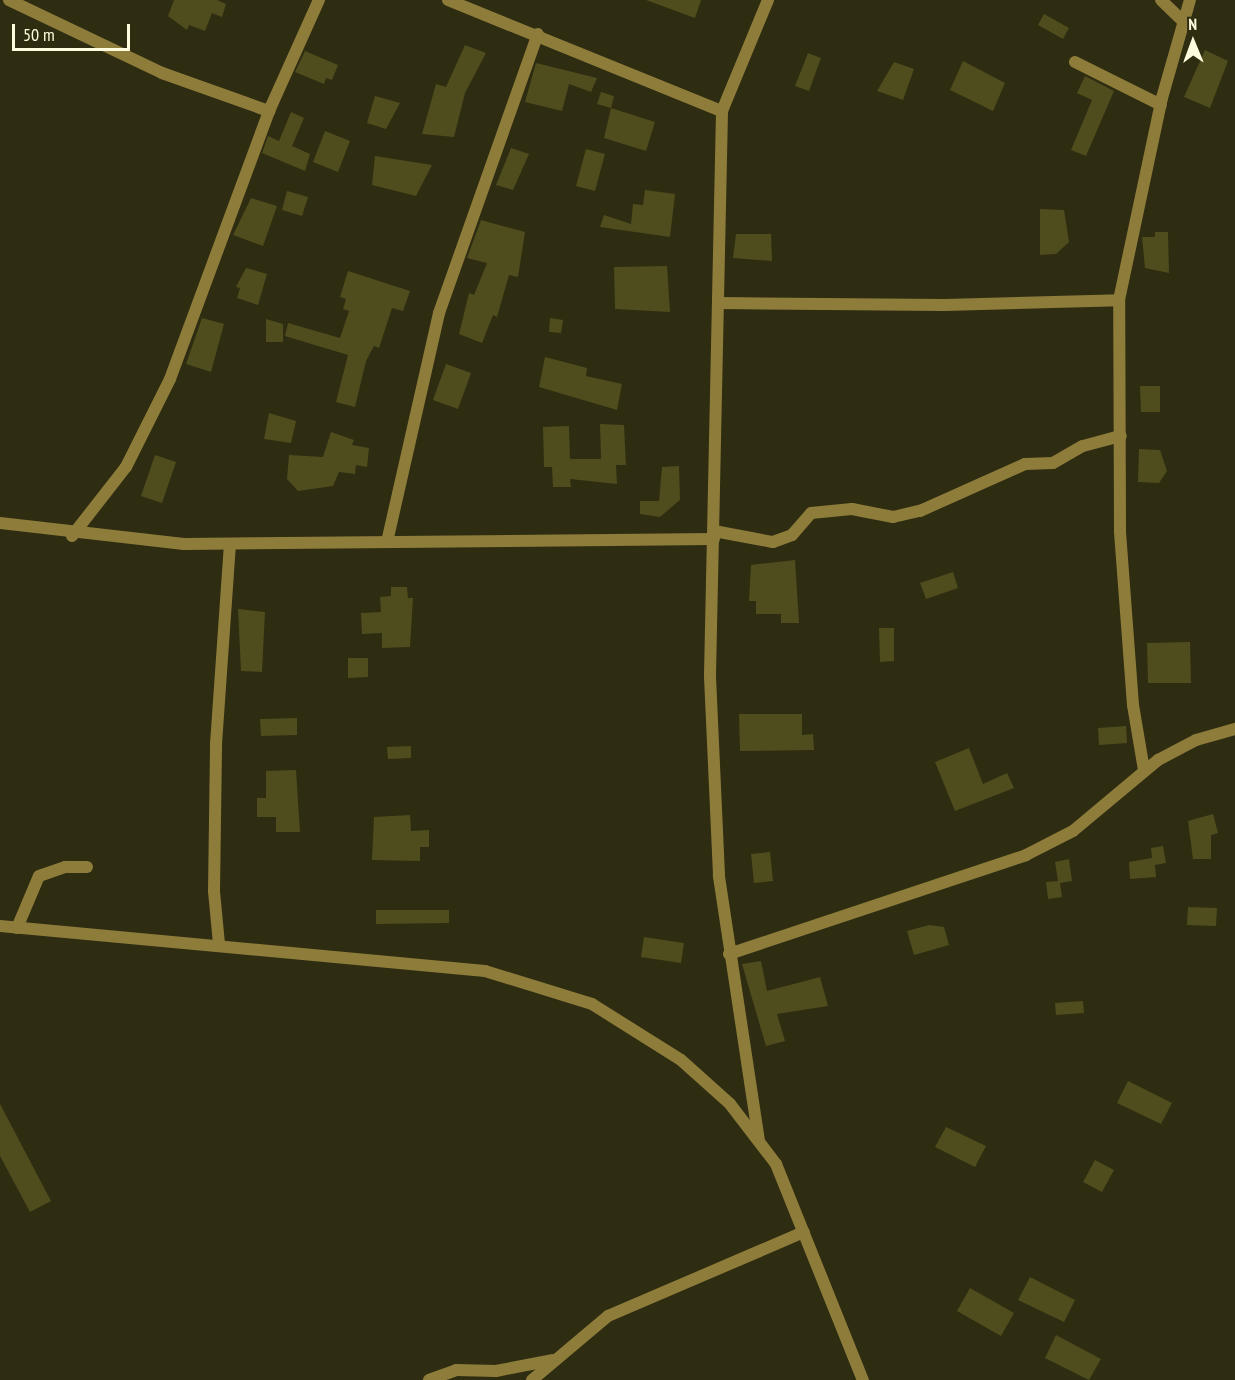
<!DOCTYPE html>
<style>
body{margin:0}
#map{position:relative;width:1235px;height:1380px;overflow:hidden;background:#2e2c11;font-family:"PT Sans Narrow",sans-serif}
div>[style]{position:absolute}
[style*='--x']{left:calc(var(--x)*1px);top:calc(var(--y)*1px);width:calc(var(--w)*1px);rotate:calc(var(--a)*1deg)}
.building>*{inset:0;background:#4f4d1d}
.minor>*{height:12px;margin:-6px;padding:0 6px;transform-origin:6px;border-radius:6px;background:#8e7c3b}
.tertiary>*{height:12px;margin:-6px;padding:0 6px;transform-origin:6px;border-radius:6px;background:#8e7c3b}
span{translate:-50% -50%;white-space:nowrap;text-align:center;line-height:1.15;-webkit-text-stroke:6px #2e2c11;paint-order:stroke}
.north{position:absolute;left:1163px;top:12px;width:60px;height:60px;-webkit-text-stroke:4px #2e2c11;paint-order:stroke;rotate:359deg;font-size:16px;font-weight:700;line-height:24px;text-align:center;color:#fffbde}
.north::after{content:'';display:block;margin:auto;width:21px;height:27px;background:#fffbde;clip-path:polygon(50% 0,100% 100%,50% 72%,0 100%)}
.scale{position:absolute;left:12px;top:24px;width:118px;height:27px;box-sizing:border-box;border:3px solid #fffbde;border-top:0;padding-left:8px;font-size:18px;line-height:21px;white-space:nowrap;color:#fffbde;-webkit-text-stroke:4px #2e2c11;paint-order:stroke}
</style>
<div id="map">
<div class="building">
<div style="clip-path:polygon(174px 0,217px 0,226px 4px,222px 17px,212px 13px,205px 31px,189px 25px,187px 30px,168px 16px)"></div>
<div style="clip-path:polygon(646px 0,701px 0,695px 18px)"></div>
<div style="clip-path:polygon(1044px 14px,1069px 28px,1063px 39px,1038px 25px)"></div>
<div style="clip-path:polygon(465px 45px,486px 53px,465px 93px,454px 137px,422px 134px,436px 84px,446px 87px)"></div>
<div style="clip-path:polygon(1205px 50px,1228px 61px,1210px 108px,1184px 97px)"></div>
<div style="clip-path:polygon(305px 51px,338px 65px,332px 80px,326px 78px,324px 84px,295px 72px)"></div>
<div style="clip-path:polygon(808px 53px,821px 58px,809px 91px,795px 86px)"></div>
<div style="clip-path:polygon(963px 61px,1005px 83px,993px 111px,950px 90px)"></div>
<div style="clip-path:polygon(894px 62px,914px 69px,903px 100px,877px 91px)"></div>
<div style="clip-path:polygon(536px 63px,597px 78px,591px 92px,569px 84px,562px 111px,525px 102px)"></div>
<div style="clip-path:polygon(1085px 76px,1114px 91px,1086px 156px,1071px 150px,1092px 100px,1077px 93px)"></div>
<div style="clip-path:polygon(601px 92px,614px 96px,611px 108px,597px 104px)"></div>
<div style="clip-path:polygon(375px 96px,400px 103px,386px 129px,367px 123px)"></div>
<div style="clip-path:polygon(611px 108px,655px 122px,646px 151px,604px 138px)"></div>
<div style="clip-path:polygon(291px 112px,304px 118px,292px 146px,310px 154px,305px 171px,262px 153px,268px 136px,279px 141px)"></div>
<div style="clip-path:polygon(325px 131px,350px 141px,338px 172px,313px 162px)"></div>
<div style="clip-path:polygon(511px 148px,529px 154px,513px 190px,496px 185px)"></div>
<div style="clip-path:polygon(586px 149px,605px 154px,595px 191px,576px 186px)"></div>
<div style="clip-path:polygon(375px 156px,432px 165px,416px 196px,372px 185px)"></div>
<div style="clip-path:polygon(645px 190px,675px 194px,670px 237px,600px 227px,604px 215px,631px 224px,633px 204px,643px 205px)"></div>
<div style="clip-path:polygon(287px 191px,308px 197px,302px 216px,282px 210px)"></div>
<div style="clip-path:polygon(251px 198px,277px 206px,263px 246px,233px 235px)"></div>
<div style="clip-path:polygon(1040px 209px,1064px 210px,1069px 242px,1056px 254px,1040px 255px)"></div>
<div style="clip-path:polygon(481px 220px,525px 232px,518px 277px,509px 275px,497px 317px,493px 315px,482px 343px,459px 334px,469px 293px,474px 295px,487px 263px,467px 258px)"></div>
<div style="clip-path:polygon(1155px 232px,1168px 232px,1169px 273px,1145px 268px,1142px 237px,1155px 237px)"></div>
<div style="clip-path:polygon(736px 234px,771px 234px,772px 261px,733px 258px)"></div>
<div style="clip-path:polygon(667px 266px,670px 312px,615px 309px,614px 267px)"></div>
<div style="clip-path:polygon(246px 268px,267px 274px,258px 305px,237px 298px,240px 288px,236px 287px)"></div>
<div style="clip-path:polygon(348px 271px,410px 291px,403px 311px,392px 308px,379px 348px,374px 346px,366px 361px,355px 407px,336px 402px,348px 355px,285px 336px,288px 323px,340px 338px,349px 311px,343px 309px,346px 299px,340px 297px)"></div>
<div style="clip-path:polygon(202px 318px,224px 324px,211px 372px,186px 364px)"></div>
<div style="clip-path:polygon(550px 318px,563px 320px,561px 333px,549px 332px)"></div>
<div style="clip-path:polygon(266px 319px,283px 324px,283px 342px,266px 342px)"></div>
<div style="clip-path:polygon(545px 357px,587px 368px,586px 376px,622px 384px,617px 410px,539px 387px)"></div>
<div style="clip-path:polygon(446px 364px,471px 373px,458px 409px,433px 400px)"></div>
<div style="clip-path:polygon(1140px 386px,1160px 386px,1160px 412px,1141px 412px)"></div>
<div style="clip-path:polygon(269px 413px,296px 421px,291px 443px,264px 439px)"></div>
<div style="clip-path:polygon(600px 424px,624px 425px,626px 465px,616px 465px,617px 484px,570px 479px,571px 487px,553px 487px,552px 467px,544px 467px,543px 427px,569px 426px,570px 459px,601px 459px)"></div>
<div style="clip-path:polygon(331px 432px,354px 440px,352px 445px,369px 448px,367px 467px,356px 465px,355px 474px,339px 472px,333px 486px,298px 491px,287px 479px,289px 455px,323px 457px)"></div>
<div style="clip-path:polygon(1139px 449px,1160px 450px,1167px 471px,1159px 483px,1138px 482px)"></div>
<div style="clip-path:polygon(155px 455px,176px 462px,162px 503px,141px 496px)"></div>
<div style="clip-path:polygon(679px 466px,680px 500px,660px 517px,640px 514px,640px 501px,659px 501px,662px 467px)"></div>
<div style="clip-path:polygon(795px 560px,799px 623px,781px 623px,781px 614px,756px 614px,756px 601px,749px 601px,751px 565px)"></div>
<div style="clip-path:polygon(953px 572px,958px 588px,926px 599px,920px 583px)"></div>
<div style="clip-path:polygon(391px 587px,407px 587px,408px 598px,413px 598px,410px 647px,382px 648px,382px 633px,362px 634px,361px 613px,381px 612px,380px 597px,391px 596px)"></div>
<div style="clip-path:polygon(238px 609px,265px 612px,262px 672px,241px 671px)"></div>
<div style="clip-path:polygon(879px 628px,894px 628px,894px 661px,880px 662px)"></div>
<div style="clip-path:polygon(1190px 642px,1191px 683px,1148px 683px,1147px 643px)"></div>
<div style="clip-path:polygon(348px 658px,368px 658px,368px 677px,348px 678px)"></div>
<div style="clip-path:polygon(739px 714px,802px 714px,802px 735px,813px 734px,814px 750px,740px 751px)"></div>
<div style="clip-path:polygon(297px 718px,297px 735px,261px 736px,260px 719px)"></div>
<div style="clip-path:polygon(1126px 726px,1127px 743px,1099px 745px,1098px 728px)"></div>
<div style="clip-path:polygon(411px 746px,411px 758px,388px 759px,387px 747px)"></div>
<div style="clip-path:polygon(969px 748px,983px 784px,1007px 773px,1014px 788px,955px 811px,935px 762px)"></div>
<div style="clip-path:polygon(296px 770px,300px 832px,276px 832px,276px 817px,257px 817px,257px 798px,266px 798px,266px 771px)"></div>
<div style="clip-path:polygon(1213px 814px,1218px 833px,1211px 835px,1211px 859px,1193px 859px,1188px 821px)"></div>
<div style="clip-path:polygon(410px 815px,411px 831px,429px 830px,429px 847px,420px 847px,420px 861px,372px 860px,374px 817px)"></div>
<div style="clip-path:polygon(1163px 846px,1166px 863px,1155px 865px,1156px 877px,1130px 879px,1129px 862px,1152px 858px,1151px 848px)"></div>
<div style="clip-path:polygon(770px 852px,773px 881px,754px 883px,751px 854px)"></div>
<div style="clip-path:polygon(1069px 859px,1072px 881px,1060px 883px,1062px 897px,1048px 899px,1046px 882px,1058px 881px,1055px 862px)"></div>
<div style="clip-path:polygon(1188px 907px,1217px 908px,1216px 926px,1187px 925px)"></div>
<div style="clip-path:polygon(376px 910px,449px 910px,449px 923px,376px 924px)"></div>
<div style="clip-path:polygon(929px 925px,944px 927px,949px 945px,914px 955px,907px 931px)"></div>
<div style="clip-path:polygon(644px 937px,684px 943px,681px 963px,641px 957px)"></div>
<div style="clip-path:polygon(761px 961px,767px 991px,820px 977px,828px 1006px,777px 1014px,785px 1041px,766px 1046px,742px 964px)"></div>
<div style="clip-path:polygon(1083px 1001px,1084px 1013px,1056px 1015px,1055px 1003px)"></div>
<div style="clip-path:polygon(1128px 1081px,1172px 1103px,1161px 1124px,1117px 1103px)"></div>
<div style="clip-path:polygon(0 1104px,51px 1201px,30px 1212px,0 1156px)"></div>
<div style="clip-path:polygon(946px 1127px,986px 1146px,975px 1167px,935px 1147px)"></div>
<div style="clip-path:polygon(1095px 1160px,1114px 1170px,1102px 1192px,1083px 1182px)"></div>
<div style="clip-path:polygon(1030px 1277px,1075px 1300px,1064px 1322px,1018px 1300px)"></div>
<div style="clip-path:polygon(970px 1288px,1014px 1313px,1001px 1336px,957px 1311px)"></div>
<div style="clip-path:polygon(1056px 1335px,1101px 1359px,1089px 1380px,1045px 1358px)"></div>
</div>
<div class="minor">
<div style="--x:9;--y:0;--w:170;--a:25.5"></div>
<div style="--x:162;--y:73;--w:114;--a:19.6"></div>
<div style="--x:448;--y:0;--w:296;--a:22.1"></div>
<div style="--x:1161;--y:0;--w:29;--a:44"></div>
<div style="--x:1075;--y:62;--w:96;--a:26.6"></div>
<div style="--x:718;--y:303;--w:227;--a:0.5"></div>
<div style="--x:945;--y:305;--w:174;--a:-1.6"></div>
<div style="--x:0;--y:523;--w:185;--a:6.5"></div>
<div style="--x:184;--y:544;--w:530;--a:-0.54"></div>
<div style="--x:714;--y:531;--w:60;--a:10.6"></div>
<div style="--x:773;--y:542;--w:20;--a:-20"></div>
<div style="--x:792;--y:535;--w:29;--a:-49"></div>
<div style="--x:811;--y:513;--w:41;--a:-5.6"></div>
<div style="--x:852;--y:509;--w:42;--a:11"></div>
<div style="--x:893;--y:517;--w:28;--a:-13"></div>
<div style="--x:920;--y:511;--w:115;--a:-24.1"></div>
<div style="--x:1025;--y:464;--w:28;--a:-2"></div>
<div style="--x:1053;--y:463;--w:34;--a:-30"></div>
<div style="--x:1083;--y:446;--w:39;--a:-15"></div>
<div style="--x:72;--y:536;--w:88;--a:-52"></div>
<div style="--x:126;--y:467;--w:98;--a:-63.4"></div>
<div style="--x:170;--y:379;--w:286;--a:-69.7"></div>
<div style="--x:269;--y:111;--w:122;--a:-65.8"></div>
<div style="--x:387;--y:542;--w:235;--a:-77.2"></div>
<div style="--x:439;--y:313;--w:296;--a:-70.5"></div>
<div style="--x:1144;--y:770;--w:66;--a:-99.6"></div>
<div style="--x:1133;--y:705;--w:174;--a:-94.3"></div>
<div style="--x:1120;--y:531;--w:231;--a:-90.2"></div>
<div style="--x:1119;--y:300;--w:207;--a:-78"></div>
<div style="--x:1162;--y:98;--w:102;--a:-74.1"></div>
<div style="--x:17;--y:928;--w:56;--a:-67.1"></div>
<div style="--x:39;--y:876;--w:28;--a:-19"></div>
<div style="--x:65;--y:867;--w:22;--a:0"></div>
<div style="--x:219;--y:944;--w:53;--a:-95.4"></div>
<div style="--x:214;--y:891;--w:147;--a:-89.2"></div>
<div style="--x:216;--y:744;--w:199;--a:-86"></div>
<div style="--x:729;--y:954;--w:313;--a:-18.4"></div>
<div style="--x:1026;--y:855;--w:53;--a:-27.1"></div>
<div style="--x:1073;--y:831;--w:111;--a:-39.9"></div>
<div style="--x:1158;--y:760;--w:43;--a:-27.8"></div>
<div style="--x:1196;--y:740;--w:41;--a:-15.8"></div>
<div style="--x:759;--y:1141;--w:269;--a:-98.6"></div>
<div style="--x:719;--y:875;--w:200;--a:-92.6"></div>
<div style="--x:710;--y:675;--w:564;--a:-88.78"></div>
<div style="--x:722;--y:111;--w:120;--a:-67.5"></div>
<div style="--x:429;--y:1380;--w:29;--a:-20"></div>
<div style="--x:456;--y:1370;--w:40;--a:1.4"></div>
<div style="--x:496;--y:1371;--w:57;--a:-11.1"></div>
<div style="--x:532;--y:1380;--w:99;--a:-40.1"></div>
<div style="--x:608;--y:1316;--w:213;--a:-23.2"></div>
</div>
<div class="tertiary">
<div style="--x:0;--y:926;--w:487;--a:5.3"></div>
<div style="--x:485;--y:971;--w:112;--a:17.1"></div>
<div style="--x:592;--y:1004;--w:105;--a:32.2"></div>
<div style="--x:681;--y:1060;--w:66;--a:41.9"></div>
<div style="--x:730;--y:1104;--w:76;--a:52.5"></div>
<div style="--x:776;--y:1164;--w:233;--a:68.1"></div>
</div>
<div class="north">N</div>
<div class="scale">50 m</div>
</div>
